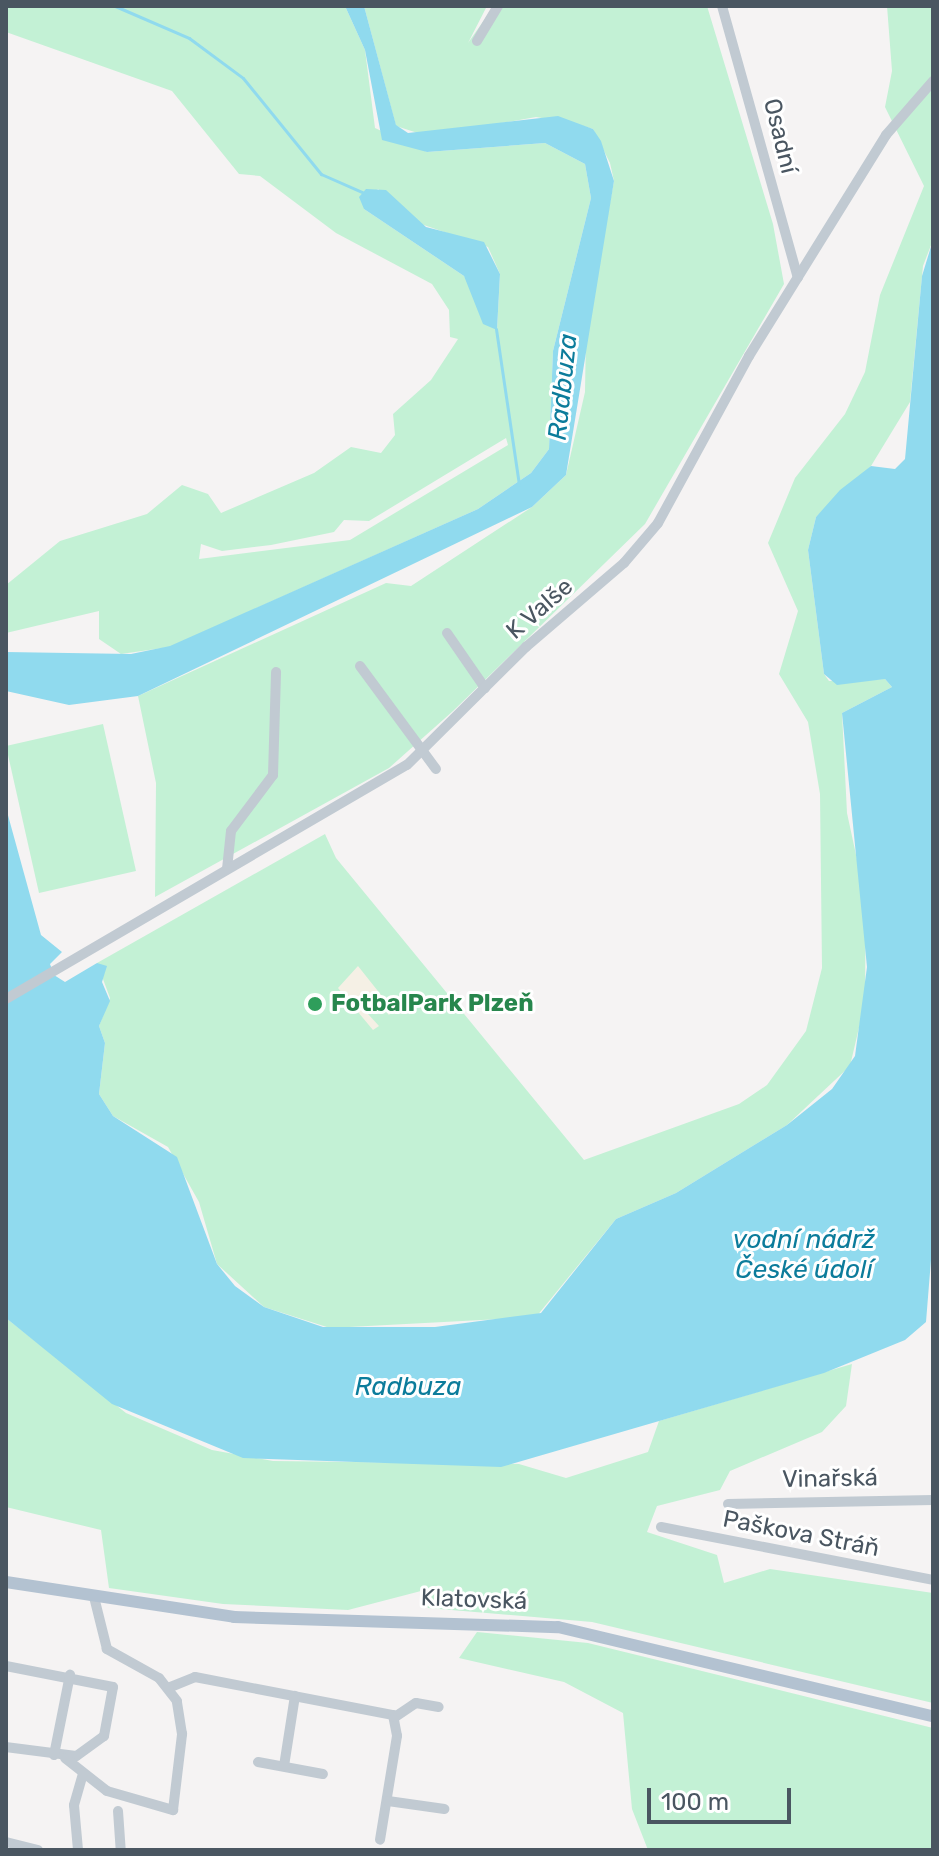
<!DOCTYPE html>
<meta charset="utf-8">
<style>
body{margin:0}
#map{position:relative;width:939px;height:1856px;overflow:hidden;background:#f5f3f3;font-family:Rubik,sans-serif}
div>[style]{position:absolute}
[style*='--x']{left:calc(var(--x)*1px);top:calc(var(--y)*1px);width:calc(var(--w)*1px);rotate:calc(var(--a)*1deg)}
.green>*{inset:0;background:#c3f1d5}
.sand>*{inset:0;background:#f5f0e5}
.water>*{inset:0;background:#90daee}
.stream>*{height:3px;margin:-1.5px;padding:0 1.5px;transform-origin:1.5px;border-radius:1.5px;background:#90daee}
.minor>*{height:10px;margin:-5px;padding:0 5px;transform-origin:5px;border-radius:5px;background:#c1cad2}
.major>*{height:12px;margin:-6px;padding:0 6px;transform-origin:6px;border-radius:6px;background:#b3c2d1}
.dots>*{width:22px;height:22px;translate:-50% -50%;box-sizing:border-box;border:4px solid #fff;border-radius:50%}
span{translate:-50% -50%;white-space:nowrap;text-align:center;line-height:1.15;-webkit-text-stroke:6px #fff;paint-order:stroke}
.street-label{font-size:24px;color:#4a5661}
.leisure-label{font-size:24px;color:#27864d;font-weight:700}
.left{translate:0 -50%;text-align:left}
.water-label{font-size:26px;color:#0c7c9b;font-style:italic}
.frame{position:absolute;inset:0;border:8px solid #4a5661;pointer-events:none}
.scale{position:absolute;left:647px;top:1788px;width:144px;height:36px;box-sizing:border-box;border:4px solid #4a5661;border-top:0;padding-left:10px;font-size:24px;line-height:28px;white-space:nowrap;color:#4a5661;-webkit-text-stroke:6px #fff;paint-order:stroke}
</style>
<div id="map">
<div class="green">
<div style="clip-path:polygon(evenodd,6px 6px,345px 6px,365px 50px,375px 128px,427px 152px,545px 143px,585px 164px,591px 198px,553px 351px,549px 449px,531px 473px,478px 509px,170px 647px,121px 654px,99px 639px,99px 611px,6px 633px,6px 585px,60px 541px,147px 514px,182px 485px,208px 494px,221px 513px,314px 473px,351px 447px,381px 453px,395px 435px,393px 414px,431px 380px,458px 339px,450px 337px,449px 310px,432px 284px,336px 233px,260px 176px,239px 174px,172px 91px,6px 32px,6px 6px,378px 189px,418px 223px,488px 247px,500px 274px,497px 330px,464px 276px,364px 209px,378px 189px,6px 6px,506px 438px,508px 445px,350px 540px,199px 559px,201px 544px,222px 551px,271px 545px,334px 532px,344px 520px,369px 521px,506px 438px)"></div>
<div style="clip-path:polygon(364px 6px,487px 6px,468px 43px,494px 6px,707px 6px,773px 224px,784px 284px,645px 524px,453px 711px,389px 768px,155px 897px,156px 783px,138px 696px,386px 583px,411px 586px,532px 507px,566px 475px,585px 392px,586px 332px,614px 181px,610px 163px,593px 129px,577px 124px,536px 117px,427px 136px,396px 126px)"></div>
<div style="clip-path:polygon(887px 6px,933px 6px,933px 240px,923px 266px,910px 402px,871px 466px,816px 517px,808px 550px,824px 674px,829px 681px,885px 679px,892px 687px,842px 713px,847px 813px,858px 864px,866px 854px,865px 1002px,850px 1066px,787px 1125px,676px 1193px,616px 1219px,536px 1317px,330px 1328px,264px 1307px,217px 1264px,199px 1202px,168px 1147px,113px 1116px,99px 1094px,105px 1043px,99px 1026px,110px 998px,97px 963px,325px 834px,336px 858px,584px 1160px,739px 1104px,767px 1085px,806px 1031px,822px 968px,820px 794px,808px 722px,779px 674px,798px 611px,768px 543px,795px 478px,845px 414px,865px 372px,880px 295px,924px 186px,885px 107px,892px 71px)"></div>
<div style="clip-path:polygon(103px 724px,136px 871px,39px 893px,6px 746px)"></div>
<div style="clip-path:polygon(6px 1318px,126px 1413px,212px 1450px,273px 1461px,519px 1464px,566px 1478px,648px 1452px,659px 1421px,852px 1364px,846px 1406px,822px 1432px,730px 1471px,720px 1490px,657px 1506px,647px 1532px,717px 1555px,724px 1583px,770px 1569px,933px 1593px,933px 1703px,592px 1622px,428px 1608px,421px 1591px,348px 1610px,223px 1604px,109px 1588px,101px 1530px,6px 1507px)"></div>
<div style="clip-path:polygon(477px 1632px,588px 1643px,933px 1728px,933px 1850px,648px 1850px,632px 1809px,623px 1713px,564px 1682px,459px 1658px)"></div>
</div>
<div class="sand">
<div style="clip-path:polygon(358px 966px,393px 1010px,389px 1015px,379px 1004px,368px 1014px,379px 1026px,373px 1030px,338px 988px)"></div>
</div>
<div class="water">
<div style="clip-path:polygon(345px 6px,364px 6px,396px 125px,408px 133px,558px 116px,593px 129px,601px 141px,614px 181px,566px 475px,532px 507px,138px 696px,69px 705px,6px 691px,6px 652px,131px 654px,170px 646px,478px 509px,531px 473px,549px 449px,553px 351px,591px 198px,585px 164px,545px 143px,427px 152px,382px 140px,365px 50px)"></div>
<div style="clip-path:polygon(366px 189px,386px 190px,426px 227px,484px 242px,500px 274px,497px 330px,483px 324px,464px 276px,364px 209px,359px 197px)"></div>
<div style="clip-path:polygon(933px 240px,933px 1235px,926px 1322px,905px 1340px,824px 1373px,501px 1467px,243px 1458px,112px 1404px,6px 1318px,6px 808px,41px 935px,62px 952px,50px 964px,54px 975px,65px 982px,97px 963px,107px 966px,102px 982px,110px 1001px,99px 1026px,105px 1043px,99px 1094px,113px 1116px,177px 1157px,217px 1264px,235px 1286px,264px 1307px,323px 1327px,435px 1327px,541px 1313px,616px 1219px,676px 1193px,787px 1125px,832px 1089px,855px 1056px,867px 967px,842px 713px,892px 687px,885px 679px,837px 685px,824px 674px,808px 550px,816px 517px,840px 490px,871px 466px,895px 469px,905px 459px,922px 276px)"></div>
</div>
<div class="stream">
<div style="--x:115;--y:6;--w:81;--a:23.4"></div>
<div style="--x:189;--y:38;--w:67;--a:36.5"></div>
<div style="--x:243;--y:78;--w:124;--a:50.9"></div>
<div style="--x:321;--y:174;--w:45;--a:23.7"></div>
<div style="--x:496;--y:329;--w:157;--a:81.6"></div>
</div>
<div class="minor">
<div style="--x:722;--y:6;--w:282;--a:74.4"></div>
<div style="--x:477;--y:41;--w:41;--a:-59"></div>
<div style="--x:447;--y:633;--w:67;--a:55.4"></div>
<div style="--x:360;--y:666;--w:128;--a:53.6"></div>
<div style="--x:227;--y:869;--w:38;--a:-84"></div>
<div style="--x:231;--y:831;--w:70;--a:-53.1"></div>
<div style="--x:273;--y:775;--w:103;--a:-88.3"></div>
<div style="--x:6;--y:999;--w:464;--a:-30.3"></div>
<div style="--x:407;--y:765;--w:168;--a:-44.8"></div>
<div style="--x:526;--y:647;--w:129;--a:-40.6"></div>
<div style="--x:624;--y:563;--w:52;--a:-49.6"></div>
<div style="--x:658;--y:523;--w:190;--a:-61.4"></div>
<div style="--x:749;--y:356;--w:260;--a:-58.2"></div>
<div style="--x:886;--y:135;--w:72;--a:-49"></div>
<div style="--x:728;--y:1504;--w:205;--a:-1.1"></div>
<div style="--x:661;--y:1527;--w:277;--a:11"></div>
<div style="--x:6;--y:1666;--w:109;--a:11.1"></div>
<div style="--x:113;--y:1687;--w:50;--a:100.4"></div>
<div style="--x:104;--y:1736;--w:34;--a:144"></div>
<div style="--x:76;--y:1756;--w:71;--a:-172.7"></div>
<div style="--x:168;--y:1688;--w:29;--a:-22"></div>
<div style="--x:195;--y:1677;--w:202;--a:10.9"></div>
<div style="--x:393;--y:1715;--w:21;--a:79"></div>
<div style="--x:397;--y:1736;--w:105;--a:99.3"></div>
<div style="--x:395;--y:1717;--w:25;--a:-34"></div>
<div style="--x:416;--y:1703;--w:23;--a:10"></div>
<div style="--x:54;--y:1755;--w:82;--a:-78.7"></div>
<div style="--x:65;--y:1758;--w:53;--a:38.2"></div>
<div style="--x:107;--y:1791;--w:69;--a:16.1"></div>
<div style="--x:173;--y:1810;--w:77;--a:-83.2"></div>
<div style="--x:182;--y:1734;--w:33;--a:-99"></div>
<div style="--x:177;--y:1701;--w:29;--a:-128"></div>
<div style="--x:159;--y:1678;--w:60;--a:-150.9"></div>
<div style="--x:107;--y:1649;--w:54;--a:-104"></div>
<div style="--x:258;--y:1762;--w:66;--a:10.5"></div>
<div style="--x:284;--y:1766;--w:71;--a:-81.1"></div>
<div style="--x:388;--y:1801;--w:57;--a:8.1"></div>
<div style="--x:118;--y:1811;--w:39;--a:86"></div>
<div style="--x:6;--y:1842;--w:33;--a:14"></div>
<div style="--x:78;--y:1850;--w:45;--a:-95.1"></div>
<div style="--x:74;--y:1805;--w:33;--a:-74"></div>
</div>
<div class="major">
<div style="--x:6;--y:1582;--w:231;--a:8.7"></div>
<div style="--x:234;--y:1617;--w:324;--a:1.8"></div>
<div style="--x:558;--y:1627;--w:385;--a:13.4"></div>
</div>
<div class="dots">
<div style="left:315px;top:1004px;background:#2e9e5b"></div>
</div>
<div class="street-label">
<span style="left:780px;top:136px;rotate:76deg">Osadní</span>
<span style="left:540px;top:609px;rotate:-41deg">K Valše</span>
<span style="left:830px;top:1479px;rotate:-1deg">Vinařská</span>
<span style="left:801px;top:1534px;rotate:11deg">Paškova Stráň</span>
<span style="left:474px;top:1600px;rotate:2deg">Klatovská</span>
</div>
<div class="leisure-label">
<span class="left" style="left:331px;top:1004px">FotbalPark Plzeň</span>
</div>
<div class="water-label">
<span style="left:563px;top:387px;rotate:-84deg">Radbuza</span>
<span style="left:804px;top:1255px">vodní nádrž<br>České údolí</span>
<span style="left:408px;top:1387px">Radbuza</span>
</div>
<div class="frame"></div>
<div class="scale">100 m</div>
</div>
